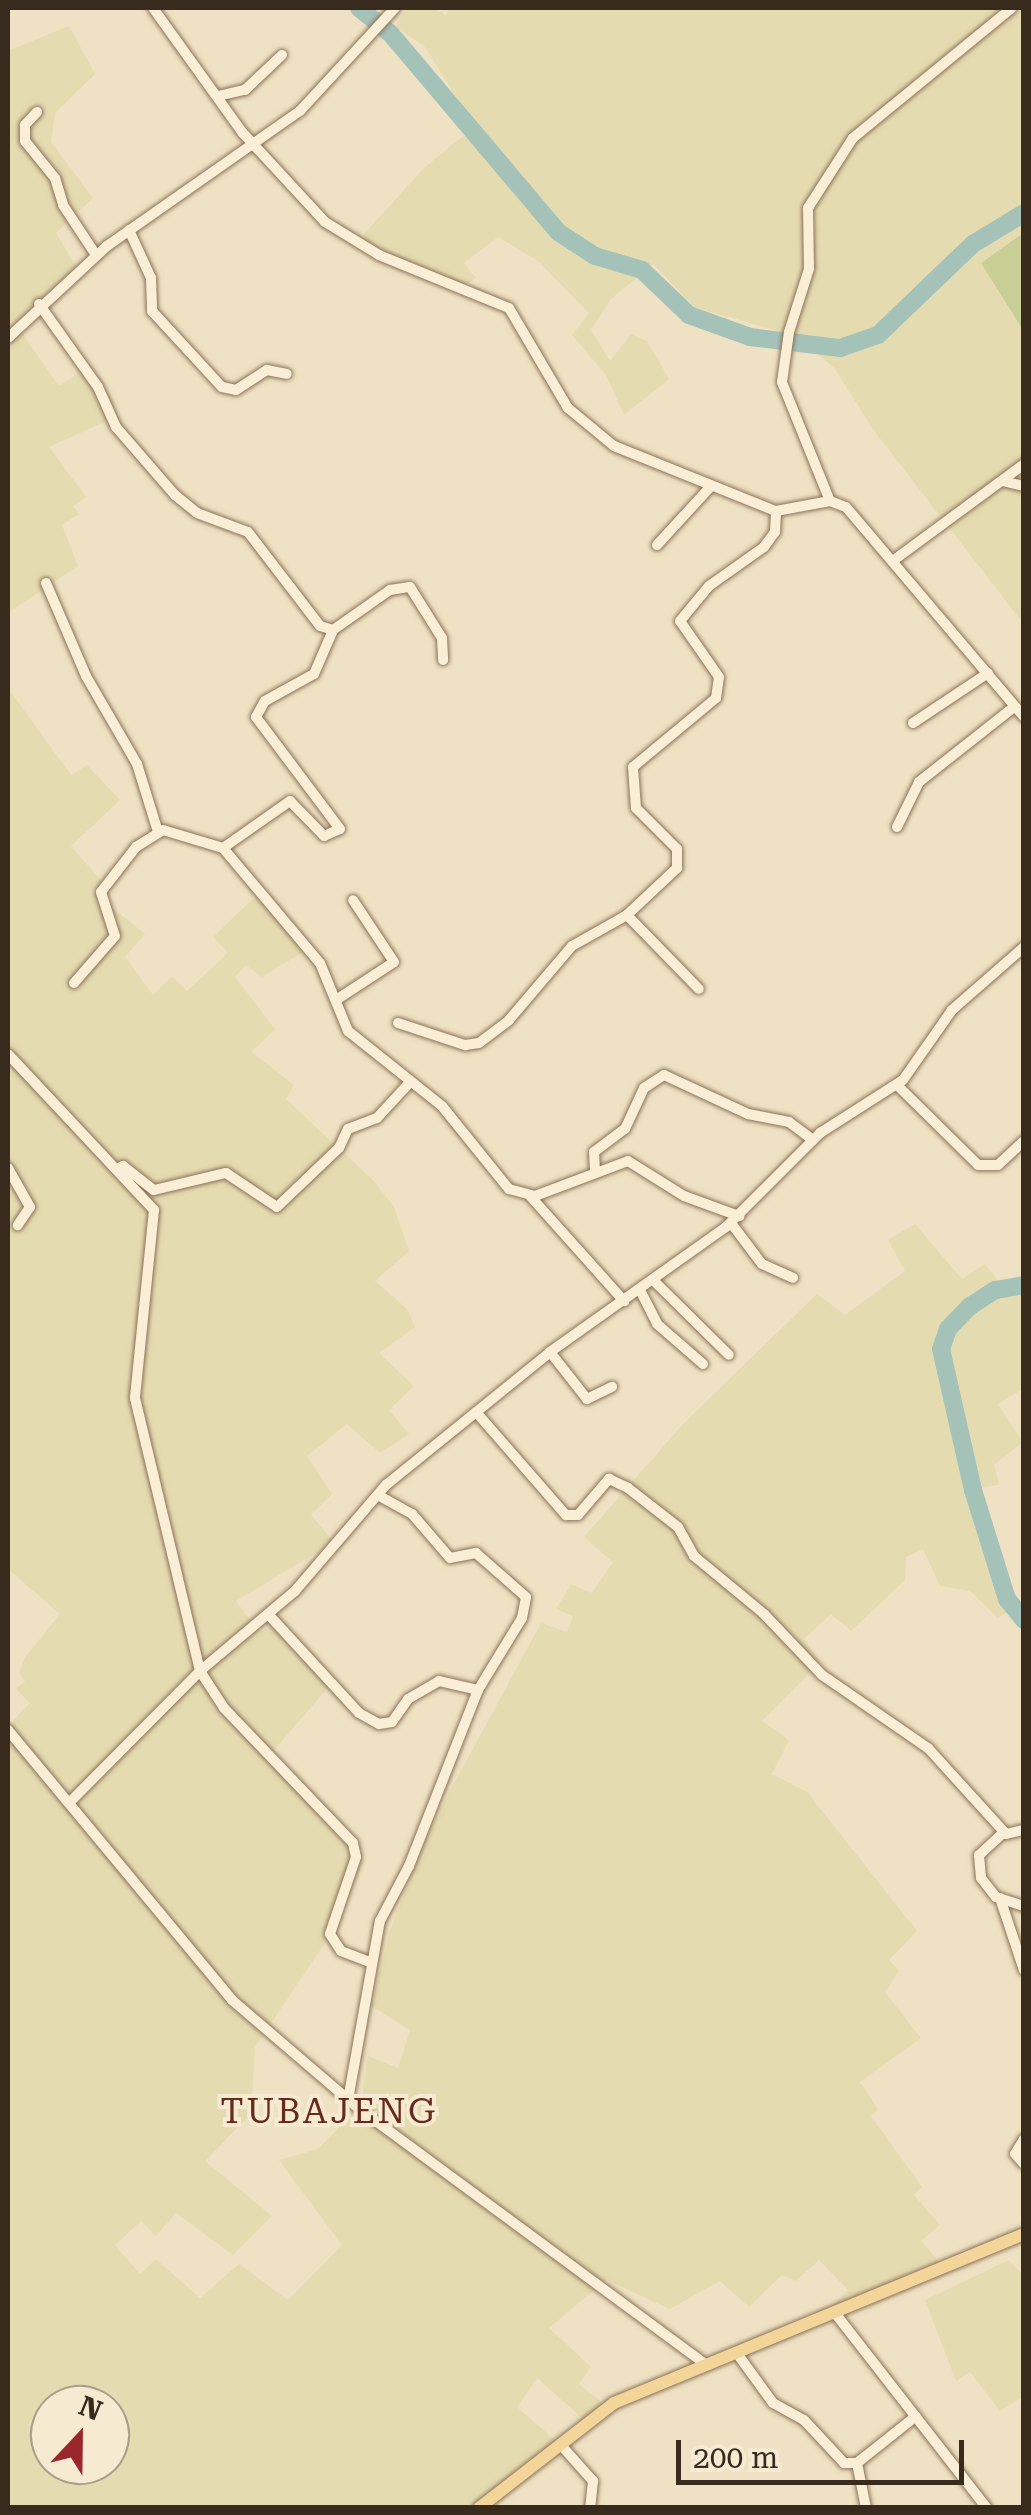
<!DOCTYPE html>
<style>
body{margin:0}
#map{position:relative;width:1031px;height:2515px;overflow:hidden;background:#efe1c3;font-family:"Roboto Serif",serif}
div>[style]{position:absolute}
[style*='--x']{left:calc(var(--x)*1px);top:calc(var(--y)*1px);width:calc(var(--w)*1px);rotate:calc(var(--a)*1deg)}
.farmland>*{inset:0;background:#e5dbb0}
.green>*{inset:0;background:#c8ce96}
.river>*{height:18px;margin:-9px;padding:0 9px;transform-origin:9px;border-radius:9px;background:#a5c2b9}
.roads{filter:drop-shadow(0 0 2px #8a7259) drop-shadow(0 0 2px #8a7259)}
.minor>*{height:10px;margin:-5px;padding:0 5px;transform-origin:5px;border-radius:5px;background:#faeed6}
.major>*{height:12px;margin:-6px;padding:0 6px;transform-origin:6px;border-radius:6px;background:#f3d59a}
span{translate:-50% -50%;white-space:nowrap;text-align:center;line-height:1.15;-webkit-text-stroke:8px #f6ebd2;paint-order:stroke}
.quarter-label{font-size:35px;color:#672a1c;letter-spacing:2.5px}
.frame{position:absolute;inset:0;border:10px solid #392a1e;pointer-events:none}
.north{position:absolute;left:30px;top:2385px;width:100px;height:100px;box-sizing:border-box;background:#f6ebd2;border:2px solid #aa9e8a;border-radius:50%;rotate:22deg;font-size:28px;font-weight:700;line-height:40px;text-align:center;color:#392a1e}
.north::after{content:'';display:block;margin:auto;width:35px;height:45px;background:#9a272b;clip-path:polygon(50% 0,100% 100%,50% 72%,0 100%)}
.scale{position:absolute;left:676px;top:2440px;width:288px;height:45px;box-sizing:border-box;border:5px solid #392a1e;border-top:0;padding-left:12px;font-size:30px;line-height:35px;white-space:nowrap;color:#392a1e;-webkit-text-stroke:8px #f6ebd2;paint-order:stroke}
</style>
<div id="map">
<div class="farmland">
<div style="clip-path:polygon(406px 8px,433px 8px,446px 15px,450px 8px,1023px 8px,1023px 623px,875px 432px,834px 368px,796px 336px,694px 307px,653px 264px,611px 299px,591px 330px,610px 361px,631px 334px,647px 341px,669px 379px,624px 415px,606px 375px,572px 335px,589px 313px,538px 261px,498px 237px,464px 263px,476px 278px,463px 287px,356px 243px,424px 168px,475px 126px,424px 46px,396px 27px)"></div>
<div style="clip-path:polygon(69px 26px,95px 74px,55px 113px,51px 142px,93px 198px,56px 233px,81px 274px,22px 333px,59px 386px,89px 367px,115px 402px,113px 418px,49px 447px,86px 497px,73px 506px,79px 514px,62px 525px,78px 566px,8px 613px,8px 51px)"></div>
<div style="clip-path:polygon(evenodd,8px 688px,71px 775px,87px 765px,120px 800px,71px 846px,102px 882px,92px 891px,145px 934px,125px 957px,153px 995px,172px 976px,187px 991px,228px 953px,213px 937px,259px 893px,308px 949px,262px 977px,246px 965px,235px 977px,275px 1029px,252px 1052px,294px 1085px,286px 1099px,373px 1180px,394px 1207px,409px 1251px,375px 1281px,407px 1309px,415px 1327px,379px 1353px,414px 1386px,389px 1410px,409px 1434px,380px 1453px,347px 1424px,307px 1456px,332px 1494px,311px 1515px,334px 1542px,236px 1601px,259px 1632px,274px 1626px,331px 1684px,269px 1756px,364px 1861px,331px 1934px,255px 2047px,251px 2114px,205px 2161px,272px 2216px,233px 2255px,176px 2213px,156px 2236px,141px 2221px,115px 2245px,140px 2274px,156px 2259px,200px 2298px,239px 2264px,288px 2300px,342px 2245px,279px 2160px,318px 2149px,351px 2115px,362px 2098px,368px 2056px,398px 2068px,410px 2030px,371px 2006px,390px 1931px,427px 1834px,541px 1623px,567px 1632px,573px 1616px,556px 1609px,571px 1584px,592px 1593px,613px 1562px,584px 1537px,684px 1423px,817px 1294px,845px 1315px,905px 1271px,888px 1240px,915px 1224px,962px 1279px,985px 1264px,1005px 1290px,1023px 1289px,1023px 1389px,998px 1404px,1023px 1442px,994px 1465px,999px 1485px,968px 1489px,993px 1546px,1007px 1612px,998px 1618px,970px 1591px,940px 1586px,923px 1549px,906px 1557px,905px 1580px,851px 1631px,831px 1614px,804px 1639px,821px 1662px,762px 1721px,789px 1740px,772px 1774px,807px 1792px,917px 1931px,889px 1960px,899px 1971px,885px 1992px,921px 2038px,860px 2082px,878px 2109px,871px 2116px,922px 2187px,914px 2195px,940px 2225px,921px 2241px,946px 2270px,840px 2314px,834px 2303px,848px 2290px,819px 2260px,796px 2281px,782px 2275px,749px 2307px,720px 2281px,670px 2309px,606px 2280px,549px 2328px,591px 2367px,579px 2384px,612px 2411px,591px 2426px,537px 2378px,517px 2407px,563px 2447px,496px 2502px,502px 2507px,8px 2507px,8px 1726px,30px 1703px,16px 1689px,25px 1681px,19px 1673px,25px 1657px,60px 1614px,8px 1569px,8px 688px,50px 2405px,110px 2405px,110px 2465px,50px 2465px,50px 2405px)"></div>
<div style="clip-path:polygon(1009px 2260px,1023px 2275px,1023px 2397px,1000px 2411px,970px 2372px,956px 2381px,925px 2300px)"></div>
</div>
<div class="green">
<div style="clip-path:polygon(1022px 234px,1024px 237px,1023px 330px,981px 263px)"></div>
</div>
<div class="river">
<div style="--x:359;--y:8;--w:40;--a:39"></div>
<div style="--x:390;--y:33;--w:260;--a:49.8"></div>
<div style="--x:558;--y:232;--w:44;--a:33"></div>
<div style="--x:595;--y:256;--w:49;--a:16.6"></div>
<div style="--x:642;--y:270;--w:65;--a:43.8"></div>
<div style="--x:689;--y:315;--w:65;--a:19.8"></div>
<div style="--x:750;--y:337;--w:91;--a:7"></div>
<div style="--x:840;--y:348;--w:40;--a:-18.9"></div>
<div style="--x:878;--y:335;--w:132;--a:-43.8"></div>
<div style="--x:973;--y:244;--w:60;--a:-31.3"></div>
<div style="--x:1024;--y:1285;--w:29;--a:170"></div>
<div style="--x:995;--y:1290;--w:30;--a:147"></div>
<div style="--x:970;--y:1306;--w:32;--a:134"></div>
<div style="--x:948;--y:1329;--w:21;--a:109"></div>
<div style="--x:941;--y:1349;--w:145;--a:77.2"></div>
<div style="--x:973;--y:1490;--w:114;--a:72.7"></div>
<div style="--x:1007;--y:1599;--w:27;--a:51"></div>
</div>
<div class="roads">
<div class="minor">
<div style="--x:153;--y:8;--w:153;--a:54.3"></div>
<div style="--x:242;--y:132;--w:122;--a:47.3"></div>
<div style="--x:325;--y:222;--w:63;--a:31.4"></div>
<div style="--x:379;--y:255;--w:140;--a:22.2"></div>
<div style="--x:509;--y:308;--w:116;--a:59.5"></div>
<div style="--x:568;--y:408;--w:60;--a:39.6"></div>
<div style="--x:614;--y:446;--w:175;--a:21.9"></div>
<div style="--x:776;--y:511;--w:55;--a:-10.5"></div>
<div style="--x:830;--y:501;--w:17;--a:21"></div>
<div style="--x:846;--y:507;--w:275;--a:49.7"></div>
<div style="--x:218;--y:96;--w:28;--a:-13"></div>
<div style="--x:245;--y:90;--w:51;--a:-43.4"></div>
<div style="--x:37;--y:112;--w:18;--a:133"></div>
<div style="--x:25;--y:125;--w:16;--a:90"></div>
<div style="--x:25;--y:141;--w:48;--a:51"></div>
<div style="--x:55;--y:178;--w:28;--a:73"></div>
<div style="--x:63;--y:205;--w:60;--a:56.6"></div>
<div style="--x:129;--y:230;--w:53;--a:65.4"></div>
<div style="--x:151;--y:278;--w:33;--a:88"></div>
<div style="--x:152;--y:311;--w:103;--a:47.4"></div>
<div style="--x:222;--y:387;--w:14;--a:12"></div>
<div style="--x:236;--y:390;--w:37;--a:-33"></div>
<div style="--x:267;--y:370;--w:20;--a:11"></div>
<div style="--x:39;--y:304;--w:102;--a:54.6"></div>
<div style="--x:98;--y:387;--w:44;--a:65.8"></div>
<div style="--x:116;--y:427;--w:90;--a:49.1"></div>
<div style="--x:175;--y:495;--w:28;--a:39"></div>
<div style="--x:197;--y:513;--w:54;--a:20.4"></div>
<div style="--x:248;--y:532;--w:118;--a:52.5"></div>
<div style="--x:320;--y:626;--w:14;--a:17"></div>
<div style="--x:333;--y:630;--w:70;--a:-35.1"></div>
<div style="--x:390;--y:590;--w:20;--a:-9"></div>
<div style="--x:410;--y:587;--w:60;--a:57.9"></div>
<div style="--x:442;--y:638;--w:22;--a:87"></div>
<div style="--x:8;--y:338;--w:135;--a:-42.9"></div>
<div style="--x:107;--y:246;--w:236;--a:-35"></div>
<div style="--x:300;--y:111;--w:140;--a:-47.3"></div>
<div style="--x:1002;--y:481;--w:23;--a:13"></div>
<div style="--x:830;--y:501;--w:128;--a:-112"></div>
<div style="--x:782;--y:382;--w:50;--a:-82"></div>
<div style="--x:789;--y:332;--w:66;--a:-72.4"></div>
<div style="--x:809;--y:269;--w:61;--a:-90.9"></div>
<div style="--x:808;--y:208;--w:83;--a:-57.3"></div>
<div style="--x:853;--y:138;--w:205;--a:-39.3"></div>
<div style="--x:657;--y:545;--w:80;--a:-47.5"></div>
<div style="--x:894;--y:560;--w:162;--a:-36.4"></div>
<div style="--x:46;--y:583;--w:101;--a:66.7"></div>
<div style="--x:86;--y:676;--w:102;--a:59.9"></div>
<div style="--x:137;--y:764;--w:71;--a:72.8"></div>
<div style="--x:913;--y:723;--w:90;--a:-33.7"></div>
<div style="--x:897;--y:827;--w:50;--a:-63.9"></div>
<div style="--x:919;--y:782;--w:121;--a:-38.3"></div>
<div style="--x:223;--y:848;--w:82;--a:-35"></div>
<div style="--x:290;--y:801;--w:49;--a:45.8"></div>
<div style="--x:324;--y:836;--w:17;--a:-24"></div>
<div style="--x:340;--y:829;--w:140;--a:-126.9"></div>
<div style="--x:256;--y:717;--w:18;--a:-61"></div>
<div style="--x:265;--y:701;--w:56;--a:-28.9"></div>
<div style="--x:314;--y:674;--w:48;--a:-66.6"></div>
<div style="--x:627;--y:915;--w:103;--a:45.8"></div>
<div style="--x:74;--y:983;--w:62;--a:-48.9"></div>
<div style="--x:115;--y:936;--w:46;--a:-107.7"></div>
<div style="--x:101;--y:892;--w:57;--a:-52.1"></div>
<div style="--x:136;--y:847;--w:32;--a:-32"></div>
<div style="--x:163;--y:830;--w:63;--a:16.7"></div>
<div style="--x:223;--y:848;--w:150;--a:49.9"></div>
<div style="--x:320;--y:963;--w:74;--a:67.6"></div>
<div style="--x:348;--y:1031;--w:120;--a:38.6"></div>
<div style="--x:442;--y:1106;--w:107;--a:51.1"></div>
<div style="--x:509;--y:1189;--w:27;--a:15"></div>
<div style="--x:535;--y:1196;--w:99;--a:-20.6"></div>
<div style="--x:628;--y:1161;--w:66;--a:32"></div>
<div style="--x:684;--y:1196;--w:59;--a:20"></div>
<div style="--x:336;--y:1000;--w:69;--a:-33.2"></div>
<div style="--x:394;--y:962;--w:74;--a:-123.5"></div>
<div style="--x:398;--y:1023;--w:71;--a:18.2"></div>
<div style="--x:465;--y:1045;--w:14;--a:-8"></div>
<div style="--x:479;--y:1043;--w:38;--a:-37"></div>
<div style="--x:509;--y:1020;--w:97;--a:-49.6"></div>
<div style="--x:572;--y:946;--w:63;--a:-29.4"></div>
<div style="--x:627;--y:915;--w:69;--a:-43.2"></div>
<div style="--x:677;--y:868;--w:19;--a:-90"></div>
<div style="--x:677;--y:849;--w:58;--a:-135"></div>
<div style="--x:636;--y:808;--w:41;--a:-94.2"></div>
<div style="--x:633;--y:767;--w:108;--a:-39.7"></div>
<div style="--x:716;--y:698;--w:21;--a:-82"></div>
<div style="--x:719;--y:677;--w:68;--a:-124.9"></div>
<div style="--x:680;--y:621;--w:45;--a:-50.4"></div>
<div style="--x:709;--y:586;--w:67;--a:-35.3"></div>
<div style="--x:764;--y:547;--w:19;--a:-54"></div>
<div style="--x:775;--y:532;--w:21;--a:-87"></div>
<div style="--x:8;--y:1054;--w:214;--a:46.9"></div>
<div style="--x:154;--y:1210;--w:189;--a:95.8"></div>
<div style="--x:135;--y:1398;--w:281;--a:76.6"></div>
<div style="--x:200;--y:1671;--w:44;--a:57"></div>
<div style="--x:224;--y:1708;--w:187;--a:46.3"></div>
<div style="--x:353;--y:1843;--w:14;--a:78"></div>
<div style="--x:356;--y:1857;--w:81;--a:108.7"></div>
<div style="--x:330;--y:1934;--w:20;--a:57"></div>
<div style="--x:341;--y:1951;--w:31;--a:21"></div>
<div style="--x:897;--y:1085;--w:114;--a:44.6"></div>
<div style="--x:978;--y:1165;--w:20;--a:0"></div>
<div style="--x:998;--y:1165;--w:35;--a:-43"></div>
<div style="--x:8;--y:1168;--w:45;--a:60.6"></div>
<div style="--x:30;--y:1207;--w:22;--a:124"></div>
<div style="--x:116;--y:1169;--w:8;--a:-23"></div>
<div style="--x:123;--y:1166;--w:39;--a:38"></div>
<div style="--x:154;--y:1190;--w:74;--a:-13.3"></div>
<div style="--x:226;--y:1173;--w:61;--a:33.7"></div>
<div style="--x:277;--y:1207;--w:86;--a:-43.6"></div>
<div style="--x:339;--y:1148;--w:21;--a:-65"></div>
<div style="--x:348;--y:1129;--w:31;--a:-21"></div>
<div style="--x:377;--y:1118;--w:50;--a:-47.4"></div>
<div style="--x:595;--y:1171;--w:19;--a:-93"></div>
<div style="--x:594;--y:1152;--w:39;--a:-37"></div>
<div style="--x:625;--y:1129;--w:45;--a:-65.1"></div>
<div style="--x:644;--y:1088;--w:24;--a:-33"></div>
<div style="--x:664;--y:1075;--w:93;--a:24.9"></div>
<div style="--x:748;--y:1114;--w:42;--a:11"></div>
<div style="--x:789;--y:1122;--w:30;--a:37"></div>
<div style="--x:531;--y:1197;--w:140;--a:48.2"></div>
<div style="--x:731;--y:1223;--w:51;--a:52.9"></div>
<div style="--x:762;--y:1264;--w:34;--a:24"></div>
<div style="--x:654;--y:1281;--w:105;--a:44.6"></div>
<div style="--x:640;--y:1290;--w:38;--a:63"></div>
<div style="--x:657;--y:1324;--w:61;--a:41"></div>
<div style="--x:550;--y:1352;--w:60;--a:51.8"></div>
<div style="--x:587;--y:1399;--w:28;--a:-26"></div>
<div style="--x:476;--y:1412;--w:137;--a:48.9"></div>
<div style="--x:566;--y:1515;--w:12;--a:0"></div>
<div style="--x:578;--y:1515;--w:48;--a:-49.3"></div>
<div style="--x:609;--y:1479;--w:21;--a:25"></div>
<div style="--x:628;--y:1488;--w:63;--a:38"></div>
<div style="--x:678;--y:1527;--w:33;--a:61"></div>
<div style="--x:694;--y:1556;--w:91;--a:39.6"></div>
<div style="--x:764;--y:1614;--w:84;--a:46.4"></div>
<div style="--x:822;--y:1675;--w:129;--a:34.6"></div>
<div style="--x:928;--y:1748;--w:116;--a:47.8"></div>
<div style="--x:1006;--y:1834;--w:18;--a:-13"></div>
<div style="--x:268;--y:1614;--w:134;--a:47.4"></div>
<div style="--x:359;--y:1713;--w:23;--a:29"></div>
<div style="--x:379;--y:1724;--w:13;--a:-9"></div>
<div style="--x:392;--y:1722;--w:28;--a:-55"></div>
<div style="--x:408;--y:1699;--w:36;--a:-30"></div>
<div style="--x:439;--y:1681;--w:40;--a:13"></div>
<div style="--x:8;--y:1730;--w:351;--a:50.3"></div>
<div style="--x:232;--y:2000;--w:166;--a:40.6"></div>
<div style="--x:358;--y:2108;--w:428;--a:36.4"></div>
<div style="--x:69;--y:1803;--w:186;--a:-45.2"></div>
<div style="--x:200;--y:1671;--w:124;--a:-40.1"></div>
<div style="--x:295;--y:1591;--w:140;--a:-49.4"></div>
<div style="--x:386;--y:1485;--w:211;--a:-39"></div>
<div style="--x:550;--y:1352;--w:216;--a:-35.4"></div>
<div style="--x:726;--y:1227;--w:133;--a:-45"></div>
<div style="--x:820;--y:1133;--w:98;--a:-32.6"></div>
<div style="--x:903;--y:1080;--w:85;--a:-55"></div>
<div style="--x:952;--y:1010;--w:96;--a:-41.2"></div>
<div style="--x:1004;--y:1832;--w:34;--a:137"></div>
<div style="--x:979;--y:1855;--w:23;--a:85"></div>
<div style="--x:981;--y:1878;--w:24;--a:52"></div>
<div style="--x:996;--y:1897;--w:29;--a:18"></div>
<div style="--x:1000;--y:1898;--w:76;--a:71.6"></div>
<div style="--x:348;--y:2100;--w:182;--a:-79.9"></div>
<div style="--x:380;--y:1921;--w:62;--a:-62.2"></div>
<div style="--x:409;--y:1866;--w:189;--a:-68.6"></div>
<div style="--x:478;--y:1690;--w:84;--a:-58.6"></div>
<div style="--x:522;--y:1618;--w:21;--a:-79"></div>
<div style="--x:526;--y:1597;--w:67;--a:-138.7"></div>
<div style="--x:476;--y:1553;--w:26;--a:169"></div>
<div style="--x:450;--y:1558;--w:58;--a:-130.8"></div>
<div style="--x:412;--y:1514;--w:39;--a:-151"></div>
<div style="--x:1024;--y:2139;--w:17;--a:121"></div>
<div style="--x:1015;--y:2154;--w:13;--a:48"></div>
<div style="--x:835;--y:2313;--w:247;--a:52.1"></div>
<div style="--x:736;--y:2352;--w:63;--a:54"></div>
<div style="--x:773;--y:2403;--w:35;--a:29"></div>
<div style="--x:804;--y:2420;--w:59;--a:47.1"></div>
<div style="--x:844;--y:2463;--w:13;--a:0"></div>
<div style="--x:857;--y:2463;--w:75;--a:-38.5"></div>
<div style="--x:560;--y:2444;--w:50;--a:48.3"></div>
<div style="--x:593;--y:2481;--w:27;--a:96"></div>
<div style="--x:857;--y:2463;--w:46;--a:78.7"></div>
</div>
<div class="major">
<div style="--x:479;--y:2508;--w:171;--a:-37.9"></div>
<div style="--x:614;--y:2403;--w:443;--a:-22.4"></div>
</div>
</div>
<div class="quarter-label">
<span style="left:329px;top:2112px">TUBAJENG</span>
</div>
<div class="frame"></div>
<div class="north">N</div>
<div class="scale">200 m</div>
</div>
